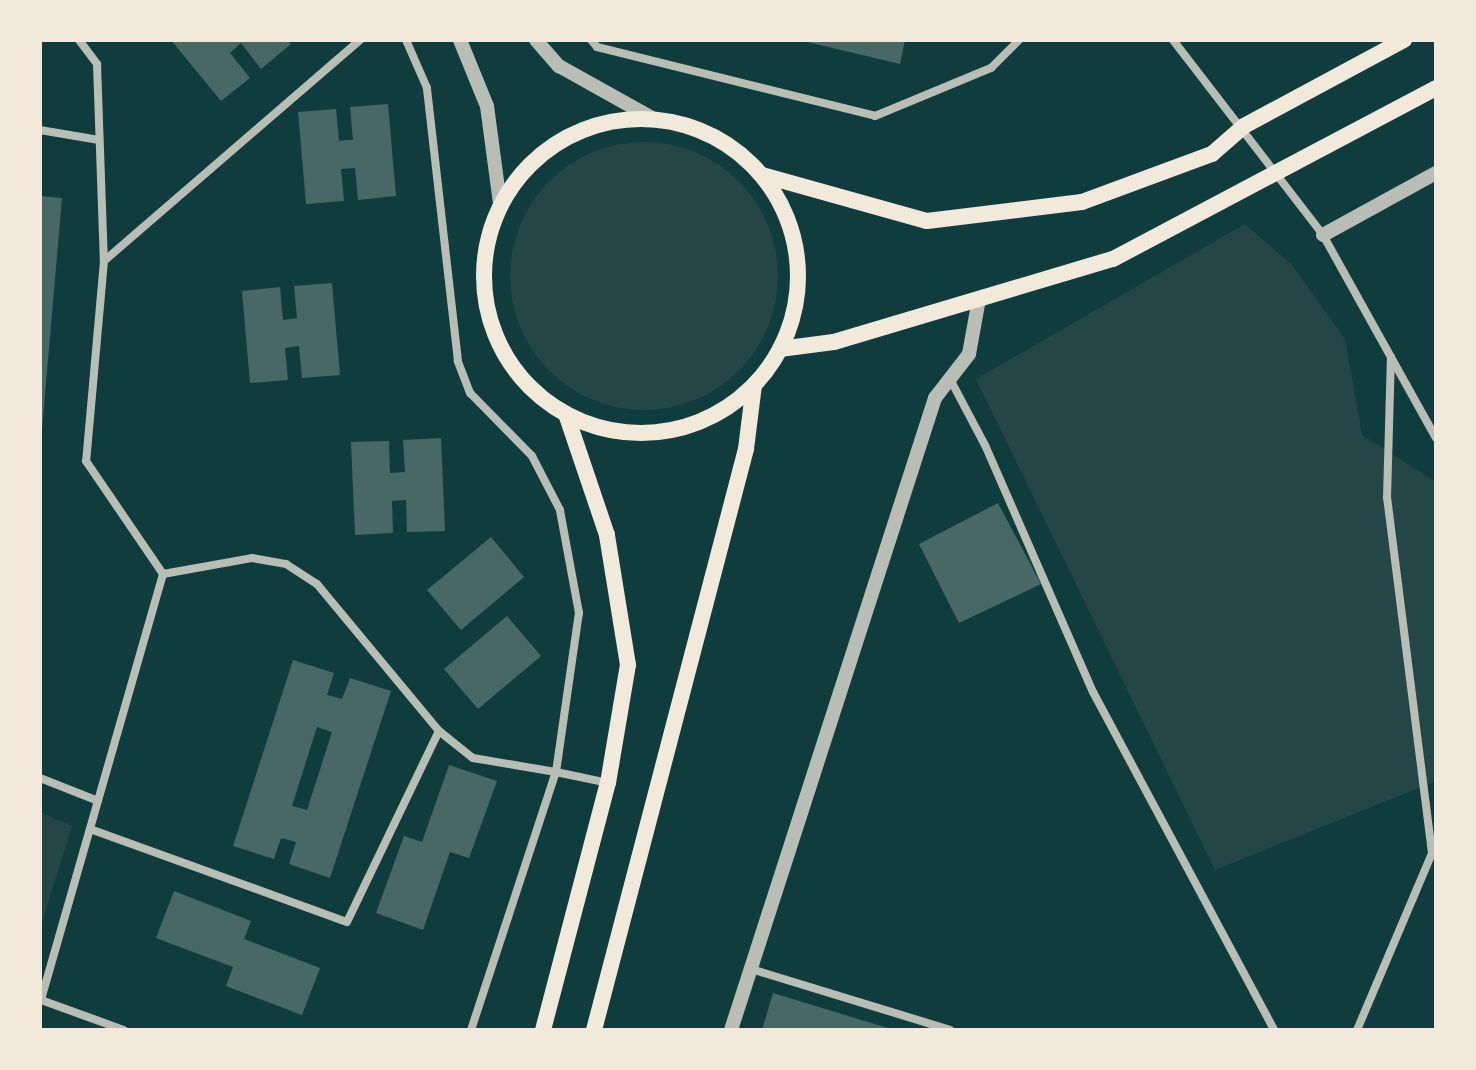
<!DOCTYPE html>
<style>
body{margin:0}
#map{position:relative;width:1476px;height:1070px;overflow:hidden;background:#0f3d3e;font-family:"PT Sans Narrow",sans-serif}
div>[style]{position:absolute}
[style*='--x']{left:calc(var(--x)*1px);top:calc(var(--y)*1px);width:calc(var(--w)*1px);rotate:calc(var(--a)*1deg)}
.green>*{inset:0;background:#244646}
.round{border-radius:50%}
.building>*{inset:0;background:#486865}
.minor>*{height:8px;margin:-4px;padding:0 4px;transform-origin:4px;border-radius:4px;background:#b8beb3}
.tertiary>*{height:14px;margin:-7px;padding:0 7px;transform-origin:7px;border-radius:7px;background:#b8beb3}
.secondary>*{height:16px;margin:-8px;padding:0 8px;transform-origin:8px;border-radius:8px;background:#f1e9da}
.secondary>.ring{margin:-8px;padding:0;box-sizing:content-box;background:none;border:16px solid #f1e9da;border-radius:50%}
span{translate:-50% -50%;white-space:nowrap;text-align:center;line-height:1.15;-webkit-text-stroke:7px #f1e9da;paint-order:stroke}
.frame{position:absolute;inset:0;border:42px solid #f1e9da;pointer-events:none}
</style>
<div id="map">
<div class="green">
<div class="round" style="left:510px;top:142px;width:268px;height:268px"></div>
<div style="clip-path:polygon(1245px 224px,1292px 265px,1345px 339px,1362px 435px,1436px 482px,1436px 781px,1215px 870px,976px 379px)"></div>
<div style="clip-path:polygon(40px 812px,72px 826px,40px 929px)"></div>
</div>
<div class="building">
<div style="clip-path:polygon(171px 40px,287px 40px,291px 44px,261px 69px,241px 43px,230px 53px,250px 78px,221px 101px)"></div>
<div style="clip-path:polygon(799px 40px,905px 40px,900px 64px)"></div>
<div style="clip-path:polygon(388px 104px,396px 196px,358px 200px,355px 168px,341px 169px,344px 201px,306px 204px,298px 112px,336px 109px,339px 141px,346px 140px,353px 140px,350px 107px)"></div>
<div style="clip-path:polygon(40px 196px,62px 198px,42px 429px,40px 429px)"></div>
<div style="clip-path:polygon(332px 283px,340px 375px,302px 378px,299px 346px,285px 348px,288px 380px,250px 383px,242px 291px,280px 287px,283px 320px,297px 318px,294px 286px)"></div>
<div style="clip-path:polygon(441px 438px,445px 531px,407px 532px,406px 500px,392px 501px,393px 533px,355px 535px,351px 442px,389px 441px,390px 473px,405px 472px,403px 440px)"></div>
<div style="clip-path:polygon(998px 503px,1041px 584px,959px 623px,919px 544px)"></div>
<div style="clip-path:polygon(491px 537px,524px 577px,461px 630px,427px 590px)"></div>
<div style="clip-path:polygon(507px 616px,541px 656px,478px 709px,444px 669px)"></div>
<div style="clip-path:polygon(evenodd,293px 660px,334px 673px,327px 695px,342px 699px,350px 678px,391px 691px,330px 878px,289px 864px,296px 842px,281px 838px,274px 859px,233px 846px,293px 660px,317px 727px,332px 732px,307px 810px,292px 806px,317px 727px)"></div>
<div style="clip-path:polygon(449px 765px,497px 781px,469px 858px,450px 852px,423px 930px,376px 913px,404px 836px,422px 842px)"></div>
<div style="clip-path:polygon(174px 891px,251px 921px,244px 939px,320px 968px,302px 1015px,226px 986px,233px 967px,156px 938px)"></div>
<div style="clip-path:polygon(773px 993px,891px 1029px,891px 1030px,762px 1030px)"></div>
</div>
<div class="minor">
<div style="--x:79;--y:40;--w:30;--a:53"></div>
<div style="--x:97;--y:64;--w:197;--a:88"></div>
<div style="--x:104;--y:261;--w:201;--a:95.1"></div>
<div style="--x:86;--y:461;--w:137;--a:55.7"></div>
<div style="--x:163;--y:574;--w:443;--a:106"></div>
<div style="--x:41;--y:1000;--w:88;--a:19.9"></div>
<div style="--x:591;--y:40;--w:9;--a:49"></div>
<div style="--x:597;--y:47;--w:286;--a:13.9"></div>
<div style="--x:875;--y:116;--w:126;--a:-22.5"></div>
<div style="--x:991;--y:68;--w:40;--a:-45"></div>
<div style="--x:1173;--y:40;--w:246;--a:52.4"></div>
<div style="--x:1323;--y:235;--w:232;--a:60.9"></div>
<div style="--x:40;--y:130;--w:60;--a:9.6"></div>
<div style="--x:104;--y:261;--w:338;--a:-40.8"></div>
<div style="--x:950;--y:379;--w:75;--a:62.1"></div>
<div style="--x:985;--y:445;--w:270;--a:66.4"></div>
<div style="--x:1093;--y:692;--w:383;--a:61.8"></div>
<div style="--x:163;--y:574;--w:90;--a:-10.2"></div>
<div style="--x:252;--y:558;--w:35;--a:10"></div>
<div style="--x:286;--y:564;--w:37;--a:33"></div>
<div style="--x:317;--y:584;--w:191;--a:50.3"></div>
<div style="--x:439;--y:731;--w:43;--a:38.5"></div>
<div style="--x:473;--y:758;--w:84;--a:9.6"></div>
<div style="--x:556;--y:772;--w:161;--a:-81.8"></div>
<div style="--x:579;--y:613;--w:105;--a:-100.5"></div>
<div style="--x:560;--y:510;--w:61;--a:-117.4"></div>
<div style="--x:532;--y:456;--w:88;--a:-134.5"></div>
<div style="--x:470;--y:393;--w:34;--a:-111"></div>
<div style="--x:458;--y:361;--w:275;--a:-96.5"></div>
<div style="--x:427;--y:88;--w:52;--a:-113.6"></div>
<div style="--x:40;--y:778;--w:62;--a:21.6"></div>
<div style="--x:90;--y:829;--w:273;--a:19.9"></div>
<div style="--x:347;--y:922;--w:212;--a:-64.3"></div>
<div style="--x:751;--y:969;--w:208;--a:17"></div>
<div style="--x:471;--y:1030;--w:272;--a:-71.8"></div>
<div style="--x:556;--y:772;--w:53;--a:11.9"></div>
<div style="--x:1357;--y:1030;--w:192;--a:-67"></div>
<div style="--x:1432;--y:853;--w:358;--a:-97.2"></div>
<div style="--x:1387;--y:498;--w:141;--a:-88.4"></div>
</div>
<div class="tertiary">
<div style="--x:460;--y:40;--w:71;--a:67.8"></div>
<div style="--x:487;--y:106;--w:99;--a:82.4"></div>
<div style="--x:536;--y:40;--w:35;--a:49"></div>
<div style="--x:559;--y:66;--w:109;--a:29.2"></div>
<div style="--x:1323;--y:235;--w:129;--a:-28.8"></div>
<div style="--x:731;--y:1030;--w:664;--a:-72.11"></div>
<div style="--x:935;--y:398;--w:56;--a:-52.3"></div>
<div style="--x:969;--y:354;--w:56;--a:-79.7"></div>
</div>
<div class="secondary">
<div class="ring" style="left:484px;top:119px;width:298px;height:298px"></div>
<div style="--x:762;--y:175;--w:171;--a:15.6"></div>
<div style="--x:927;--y:221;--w:156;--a:-7"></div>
<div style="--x:1082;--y:202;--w:139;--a:-20.3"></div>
<div style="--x:1212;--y:154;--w:43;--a:-41.2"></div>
<div style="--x:1244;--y:126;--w:182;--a:-28.3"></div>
<div style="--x:780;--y:349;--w:54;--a:-7.4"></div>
<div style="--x:834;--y:342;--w:291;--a:-16.6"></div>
<div style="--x:1113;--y:259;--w:365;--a:-27.9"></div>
<div style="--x:543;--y:1030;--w:255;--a:-75.3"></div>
<div style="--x:608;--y:783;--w:120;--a:-80.4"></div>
<div style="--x:628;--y:665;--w:132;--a:-99.2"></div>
<div style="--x:607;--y:535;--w:125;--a:-108.7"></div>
<div style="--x:594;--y:1030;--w:601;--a:-75.34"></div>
<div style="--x:746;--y:449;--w:64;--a:-82.9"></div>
</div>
<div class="frame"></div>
</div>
